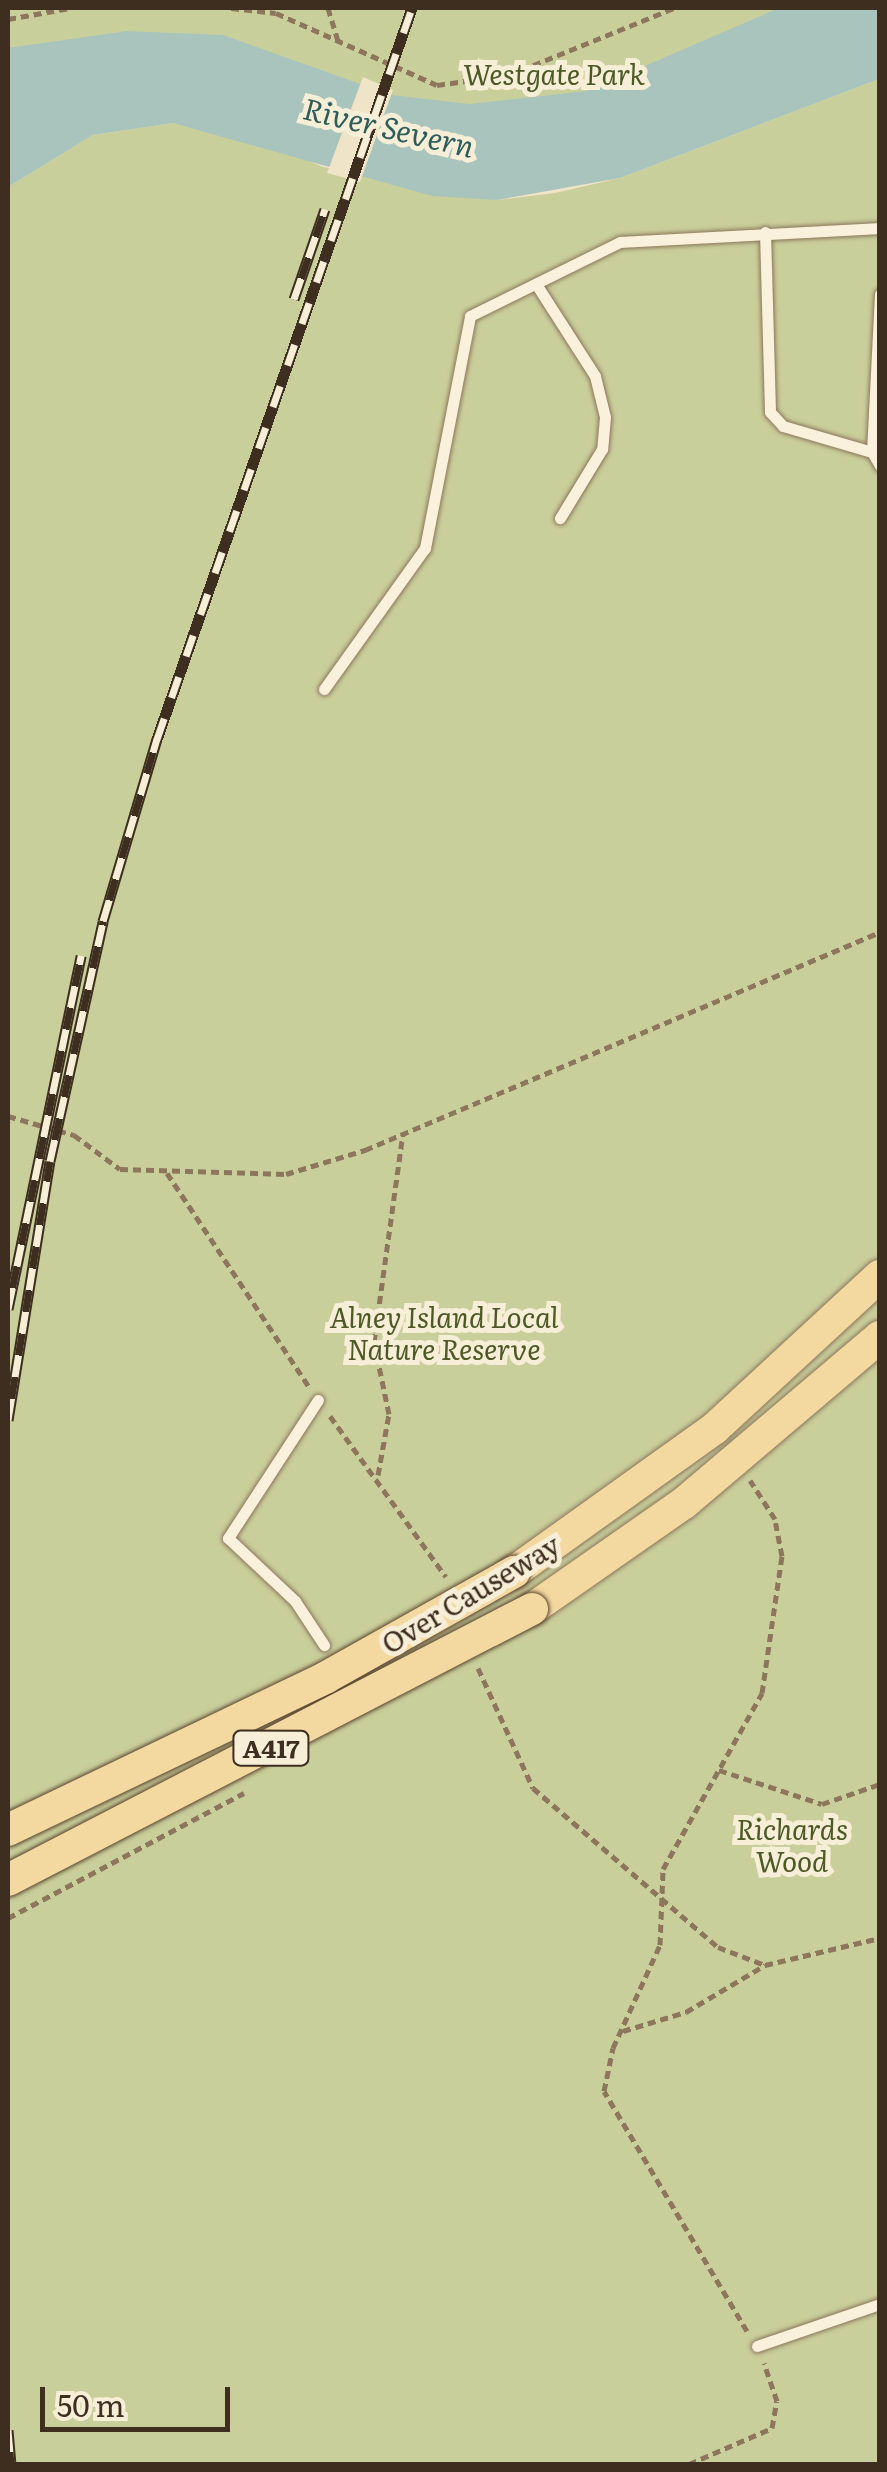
<!DOCTYPE html>
<style>
body{margin:0}
#map{position:relative;width:887px;height:2472px;overflow:hidden;background:#f0e4c8;font-family:Literata,serif}
div>[style]{position:absolute}
[style*='--x']{left:calc(var(--x)*1px);top:calc(var(--y)*1px);width:calc(var(--w)*1px);rotate:calc(var(--a)*1deg)}
.green>*{inset:0;background:#c9cf9b}
.water>*{inset:0;background:#a9c4bc}
.pier>*{inset:0;background:#f0e4c8}
.path>*{height:5px;margin-top:-2.5px;transform-origin:0;background:repeating-linear-gradient(90deg,#8d765c 0 8px,transparent 0 13px)}
.roads{filter:drop-shadow(0 0 2px #8d765c) drop-shadow(0 0 2px #8d765c)}
.service>*{height:11px;margin:-5.5px;padding:0 5.5px;transform-origin:5.5px;border-radius:5.5px;background:#faf1dc}
.primary>*{height:32px;margin:-16px;padding:0 16px;transform-origin:16px;border-radius:16px;background:#f3d9a0}
.rail>*{height:11px;margin-top:-5.5px;transform-origin:0;background:repeating-linear-gradient(90deg,#f7eed8 0 22px,#3d2e20 0 44px);box-sizing:border-box;border-block:2px solid #3d2e20}
.bridges{filter:drop-shadow(0 0 2px #5b4430) drop-shadow(0 0 2px #5b4430)}
.primary-bridge>*{height:32px;margin:-16px;padding:0 16px;transform-origin:16px;border-radius:16px;background:#f3d9a0}
span{translate:-50% -50%;white-space:nowrap;text-align:center;line-height:1.15;-webkit-text-stroke:10px #f7eed8;paint-order:stroke}
.shield-label span{padding:2px 8px;background:#f7eed8;border:2px solid;border-radius:8px;-webkit-text-stroke-width:0}
.shield-label{font-size:25px;color:#3d2e20;font-weight:700}
.park-label{font-size:28px;color:#4d5a26;font-style:italic}
.street-label{font-size:28px;color:#3d2e20}
.water-label{font-size:30px;color:#2f5d5a;font-style:italic}
.frame{position:absolute;inset:0;border:10px solid #3d2e20;pointer-events:none}
.scale{position:absolute;left:40px;top:2387px;width:190px;height:45px;box-sizing:border-box;border:5px solid #3d2e20;border-top:0;padding-left:12px;font-size:30px;line-height:35px;white-space:nowrap;color:#3d2e20;-webkit-text-stroke:8px #f7eed8;paint-order:stroke}
</style>
<div id="map">
<div class="green">
<div style="clip-path:polygon(8px 8px,879px 8px,880px 16px,562px 141px,8px 110px)"></div>
<div style="clip-path:polygon(879px 79px,879px 2464px,8px 2464px,8px 187px,93px 135px,173px 123px,266px 143px,323px 167px,497px 200px,555px 193px,620px 178px)"></div>
</div>
<div class="water">
<div style="clip-path:polygon(779px 8px,879px 8px,879px 79px,620px 178px,497px 200px,432px 196px,173px 123px,93px 135px,8px 187px,8px 48px,127px 31px,223px 35px,391px 95px,470px 104px,587px 91px)"></div>
</div>
<div class="pier">
<div style="clip-path:polygon(363px 77px,393px 90px,360px 182px,327px 173px)"></div>
</div>
<div class="path">
<div style="--x:231;--y:8;--w:45;--a:6.3"></div>
<div style="--x:276;--y:13;--w:176;--a:24.1"></div>
<div style="--x:437;--y:85;--w:73;--a:-7.9"></div>
<div style="--x:509;--y:75;--w:178;--a:-22.1"></div>
<div style="--x:328;--y:8;--w:34;--a:73"></div>
<div style="--x:8;--y:19;--w:63;--a:-10.1"></div>
<div style="--x:8;--y:1116;--w:69;--a:16.1"></div>
<div style="--x:74;--y:1135;--w:57;--a:36.5"></div>
<div style="--x:120;--y:1169;--w:166;--a:1.7"></div>
<div style="--x:286;--y:1174;--w:83;--a:-16.9"></div>
<div style="--x:365;--y:1150;--w:559;--a:-22.94"></div>
<div style="--x:167;--y:1173;--w:257;--a:56.4"></div>
<div style="--x:330;--y:1416;--w:198;--a:54.2"></div>
<div style="--x:378;--y:1475;--w:62;--a:-79.8"></div>
<div style="--x:389;--y:1414;--w:74;--a:-101.8"></div>
<div style="--x:374;--y:1342;--w:210;--a:-82.1"></div>
<div style="--x:478;--y:1668;--w:132;--a:65.4"></div>
<div style="--x:533;--y:1788;--w:244;--a:40.7"></div>
<div style="--x:718;--y:1947;--w:50;--a:21"></div>
<div style="--x:719;--y:1770;--w:108;--a:18.3"></div>
<div style="--x:822;--y:1804;--w:61;--a:-19"></div>
<div style="--x:8;--y:1918;--w:267;--a:-27.9"></div>
<div style="--x:623;--y:2031;--w:66;--a:-16.8"></div>
<div style="--x:686;--y:2012;--w:92;--a:-30.7"></div>
<div style="--x:765;--y:1965;--w:118;--a:-13.2"></div>
<div style="--x:747;--y:2331;--w:279;--a:-120.8"></div>
<div style="--x:604;--y:2091;--w:44;--a:-78.2"></div>
<div style="--x:613;--y:2048;--w:113;--a:-65.5"></div>
<div style="--x:660;--y:1945;--w:76;--a:-87.7"></div>
<div style="--x:663;--y:1869;--w:202;--a:-60.6"></div>
<div style="--x:762;--y:1693;--w:138;--a:-81.7"></div>
<div style="--x:782;--y:1556;--w:38;--a:-101"></div>
<div style="--x:775;--y:1519;--w:46;--a:-122.7"></div>
<div style="--x:689;--y:2464;--w:90;--a:-23.4"></div>
<div style="--x:772;--y:2428;--w:27;--a:-80"></div>
<div style="--x:777;--y:2401;--w:40;--a:-108.9"></div>
</div>
<div class="roads">
<div class="service">
<div style="--x:765;--y:232;--w:180;--a:88.4"></div>
<div style="--x:770;--y:412;--w:19;--a:47"></div>
<div style="--x:783;--y:426;--w:93;--a:16.3"></div>
<div style="--x:536;--y:284;--w:109;--a:57.3"></div>
<div style="--x:595;--y:376;--w:42;--a:76.3"></div>
<div style="--x:605;--y:417;--w:32;--a:95"></div>
<div style="--x:602;--y:449;--w:81;--a:121.3"></div>
<div style="--x:880;--y:294;--w:158;--a:92.9"></div>
<div style="--x:872;--y:452;--w:16;--a:60"></div>
<div style="--x:324;--y:689;--w:173;--a:-54.4"></div>
<div style="--x:425;--y:548;--w:236;--a:-79"></div>
<div style="--x:470;--y:316;--w:167;--a:-26.3"></div>
<div style="--x:620;--y:242;--w:260;--a:-3.1"></div>
<div style="--x:318;--y:1400;--w:165;--a:123.1"></div>
<div style="--x:228;--y:1538;--w:92;--a:43.2"></div>
<div style="--x:295;--y:1601;--w:53;--a:56.6"></div>
<div style="--x:757;--y:2346;--w:130;--a:-18.9"></div>
</div>
<div class="primary">
<div style="--x:514;--y:1572;--w:247;--a:-35.6"></div>
<div style="--x:715;--y:1428;--w:224;--a:-42.7"></div>
<div style="--x:532;--y:1609;--w:185;--a:-34.9"></div>
<div style="--x:684;--y:1503;--w:257;--a:-40.3"></div>
</div>
</div>
<div class="rail">
<div style="--x:294;--y:299;--w:95;--a:-71"></div>
<div style="--x:8;--y:1309;--w:361;--a:-78.3"></div>
<div style="--x:8;--y:1420;--w:262;--a:-80.8"></div>
<div style="--x:50;--y:1161;--w:246;--a:-77.5"></div>
<div style="--x:103;--y:921;--w:190;--a:-73.5"></div>
<div style="--x:157;--y:739;--w:774;--a:-70.77"></div>
<div style="--x:8;--y:2430;--w:34;--a:85"></div>
</div>
<div class="bridges">
<div class="primary-bridge">
<div style="--x:8;--y:1830;--w:352;--a:-25.6"></div>
<div style="--x:325;--y:1678;--w:217;--a:-29.3"></div>
<div style="--x:8;--y:1880;--w:590;--a:-27.35"></div>
</div>
</div>
<div class="shield-label">
<span style="left:271px;top:1748px">A417</span>
</div>
<div class="park-label">
<span style="left:554px;top:73px">Westgate Park</span>
<span style="left:444px;top:1332px">Alney Island Local<br>Nature Reserve</span>
<span style="left:792px;top:1844px">Richards<br>Wood</span>
</div>
<div class="street-label">
<span style="left:470px;top:1593px;rotate:-31deg">Over Causeway</span>
</div>
<div class="water-label">
<span style="left:389px;top:126px;rotate:13deg">River Severn</span>
</div>
<div class="frame"></div>
<div class="scale">50 m</div>
</div>
